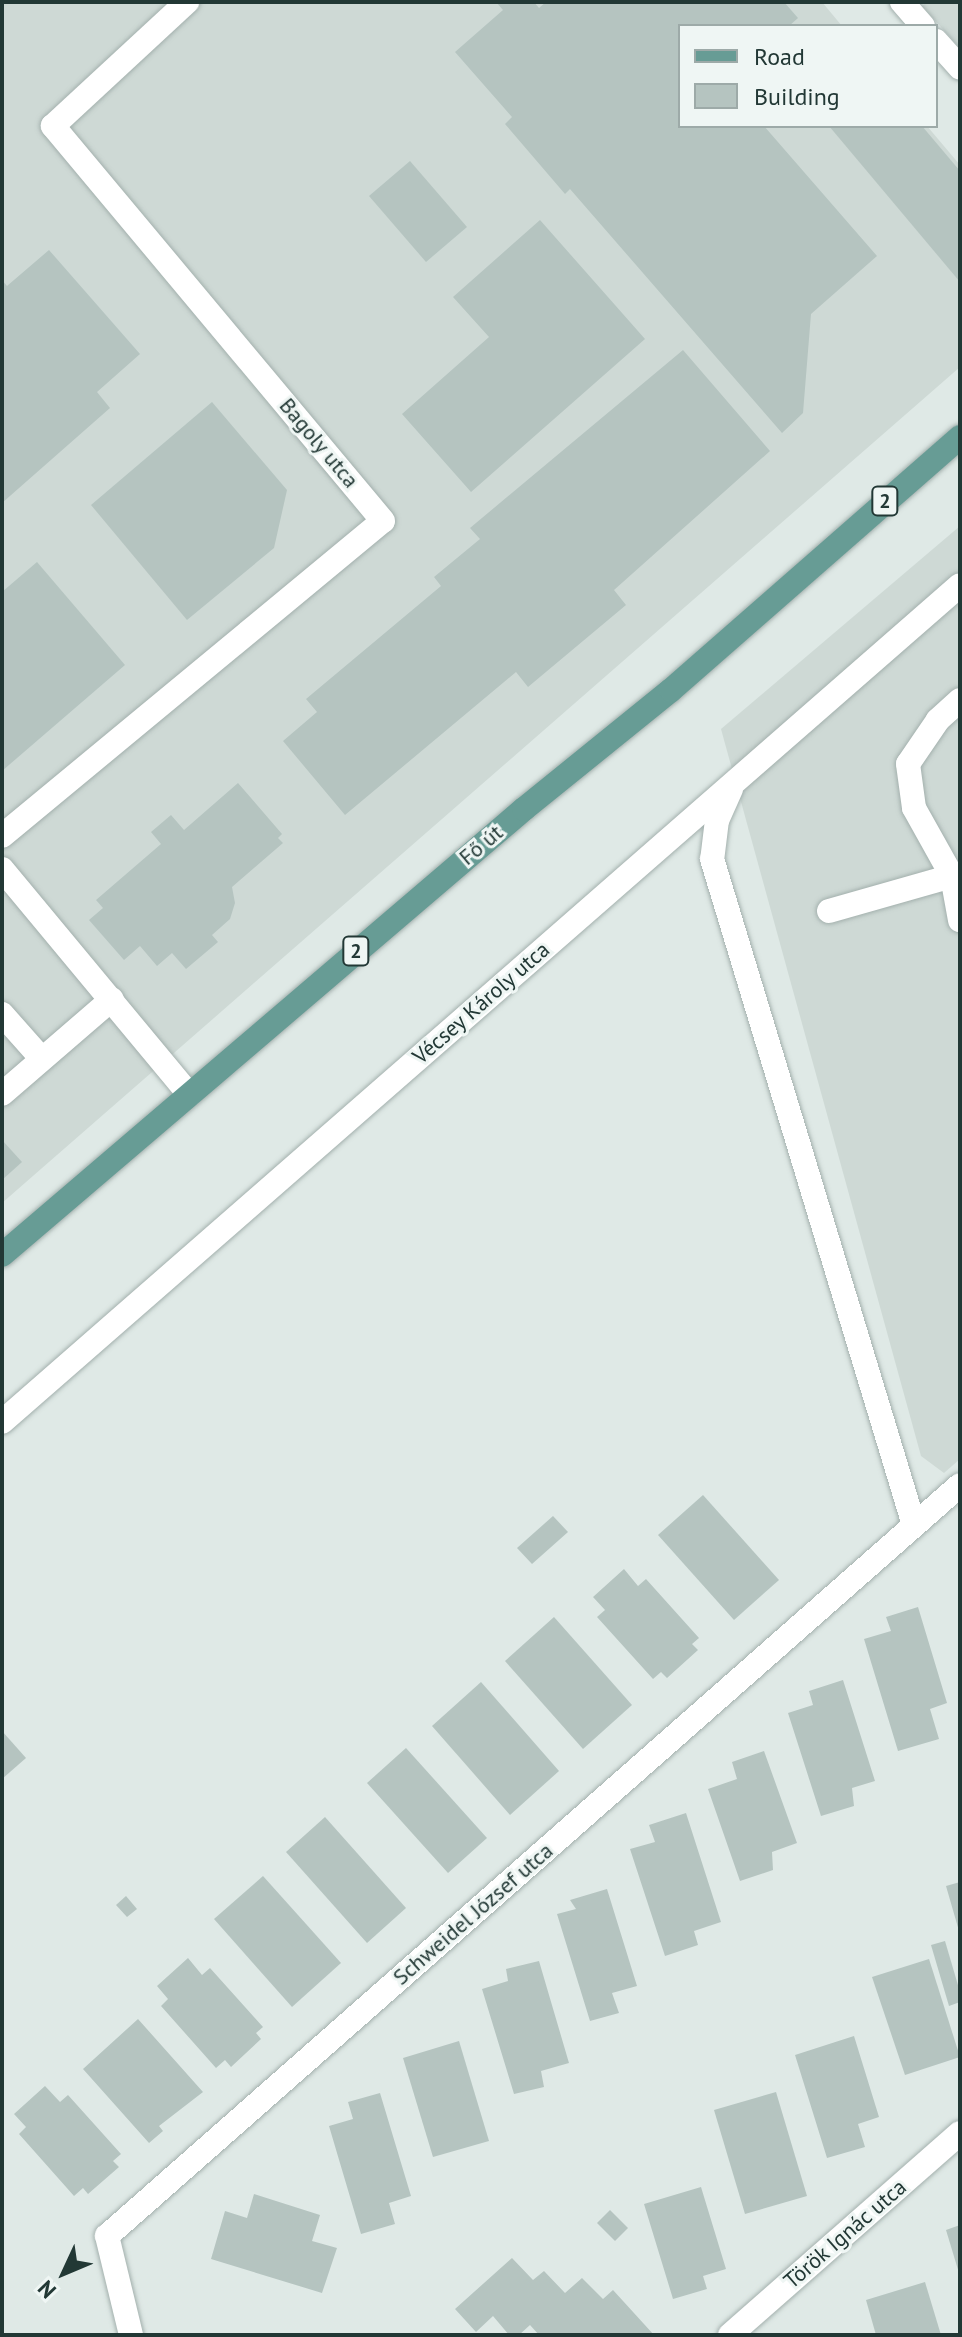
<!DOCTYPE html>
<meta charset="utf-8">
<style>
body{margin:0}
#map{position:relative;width:962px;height:2337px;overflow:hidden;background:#dfe9e6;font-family:"PT Sans",sans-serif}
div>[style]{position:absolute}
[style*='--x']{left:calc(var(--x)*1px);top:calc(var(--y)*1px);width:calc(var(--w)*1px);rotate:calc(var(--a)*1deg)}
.built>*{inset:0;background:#ced9d5}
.building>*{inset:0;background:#b5c4c0}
.roads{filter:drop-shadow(0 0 2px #a3b0ad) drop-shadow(0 0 2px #a3b0ad)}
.minor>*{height:24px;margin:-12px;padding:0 12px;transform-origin:12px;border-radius:12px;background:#fff}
.major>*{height:24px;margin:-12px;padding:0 12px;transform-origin:12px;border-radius:12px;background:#679c95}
span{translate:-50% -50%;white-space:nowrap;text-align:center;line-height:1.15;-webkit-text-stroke:6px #eff6f4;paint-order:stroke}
.shield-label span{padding:2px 6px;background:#eff6f4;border:2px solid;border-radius:6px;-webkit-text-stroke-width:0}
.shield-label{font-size:20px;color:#223835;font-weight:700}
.street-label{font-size:22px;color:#223835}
.frame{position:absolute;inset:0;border:4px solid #223835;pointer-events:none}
.legend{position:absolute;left:678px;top:24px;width:260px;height:104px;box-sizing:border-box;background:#eff6f4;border:2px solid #9daaa8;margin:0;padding:10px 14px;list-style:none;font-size:24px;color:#223835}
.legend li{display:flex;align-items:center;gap:16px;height:40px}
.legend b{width:40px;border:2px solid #9daaa8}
.north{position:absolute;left:24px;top:2233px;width:80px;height:80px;-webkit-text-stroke:6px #eff6f4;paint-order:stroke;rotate:226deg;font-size:22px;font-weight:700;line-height:32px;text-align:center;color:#223835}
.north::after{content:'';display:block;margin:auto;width:28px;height:36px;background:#223835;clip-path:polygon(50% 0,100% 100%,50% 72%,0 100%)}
</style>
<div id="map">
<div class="built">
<div style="clip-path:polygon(2px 2px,822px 2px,842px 26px,680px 26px,680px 126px,927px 126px,960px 165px,960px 367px,2px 1203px)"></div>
<div style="clip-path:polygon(927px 2px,960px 2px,960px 48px,922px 6px)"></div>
<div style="clip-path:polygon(960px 526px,960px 1459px,944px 1473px,921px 1456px,721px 729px)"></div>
</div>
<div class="building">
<div style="clip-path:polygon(496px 2px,534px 2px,539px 8px,546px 2px,784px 2px,798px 18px,789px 26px,680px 26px,680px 126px,764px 126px,877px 256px,811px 314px,803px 413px,782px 433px,570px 189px,565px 194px,505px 124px,512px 117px,455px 52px,503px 10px)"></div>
<div style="clip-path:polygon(829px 126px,922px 126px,960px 171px,960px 282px)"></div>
<div style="clip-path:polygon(410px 161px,467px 227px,426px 262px,369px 196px)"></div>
<div style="clip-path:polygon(540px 220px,645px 339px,471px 492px,402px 414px,489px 337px,453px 297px)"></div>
<div style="clip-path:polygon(49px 250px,140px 354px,97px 392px,110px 408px,2px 503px,2px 280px,7px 286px)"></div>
<div style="clip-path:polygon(683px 350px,770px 451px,614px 590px,626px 605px,528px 687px,516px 672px,345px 815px,283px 741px,317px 712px,306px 699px,441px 586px,434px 577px,480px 539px,470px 528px)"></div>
<div style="clip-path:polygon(212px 402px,287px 490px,274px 548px,187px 620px,91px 505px)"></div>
<div style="clip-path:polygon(37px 562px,125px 665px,2px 771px,2px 592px)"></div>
<div style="clip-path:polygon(238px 783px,282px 834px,278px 838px,283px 843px,232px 887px,235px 903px,230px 919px,212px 935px,218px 942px,186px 969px,172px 953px,157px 966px,140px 946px,124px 960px,89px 920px,103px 908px,96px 900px,161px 844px,151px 832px,171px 815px,184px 830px)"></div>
<div style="clip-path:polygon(2px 1140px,22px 1162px,2px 1180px)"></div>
<div style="clip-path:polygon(703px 1495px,779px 1580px,734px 1620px,658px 1535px)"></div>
<div style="clip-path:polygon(553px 1516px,568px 1532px,532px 1564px,517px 1548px)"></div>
<div style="clip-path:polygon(624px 1569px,638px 1586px,646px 1579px,699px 1638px,692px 1644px,698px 1650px,667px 1678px,661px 1672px,653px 1679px,597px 1617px,605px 1610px,593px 1597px)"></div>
<div style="clip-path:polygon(918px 1607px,947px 1703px,930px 1709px,939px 1739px,898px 1751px,864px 1639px,891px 1631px,886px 1617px)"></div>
<div style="clip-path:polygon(554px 1617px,632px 1705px,583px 1749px,505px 1661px)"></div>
<div style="clip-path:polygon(843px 1680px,875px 1781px,852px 1788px,854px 1806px,821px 1816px,788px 1713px,813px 1705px,809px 1691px)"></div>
<div style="clip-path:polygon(481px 1682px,559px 1771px,510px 1815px,432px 1726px)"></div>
<div style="clip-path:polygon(2px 1731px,26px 1758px,2px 1779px)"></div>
<div style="clip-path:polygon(406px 1748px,487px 1838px,448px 1873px,367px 1783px)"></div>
<div style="clip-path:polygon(764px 1751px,797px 1843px,772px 1852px,773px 1870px,740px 1881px,708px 1789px,737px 1779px,732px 1762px)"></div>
<div style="clip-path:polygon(686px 1813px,721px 1922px,694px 1931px,698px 1945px,665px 1956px,630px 1849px,655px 1842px,649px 1825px)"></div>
<div style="clip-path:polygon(325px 1817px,406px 1908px,367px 1943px,286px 1852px)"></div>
<div style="clip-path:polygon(263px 1876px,341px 1963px,292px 2007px,214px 1919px)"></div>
<div style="clip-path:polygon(960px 1882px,960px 1931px,959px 1931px,946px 1886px)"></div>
<div style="clip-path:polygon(607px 1889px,637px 1986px,612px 1993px,619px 2013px,590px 2021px,557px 1914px,576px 1909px,570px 1900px)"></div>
<div style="clip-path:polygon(126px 1896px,137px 1909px,127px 1917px,116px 1905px)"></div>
<div style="clip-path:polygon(945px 1941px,960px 1992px,960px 2002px,949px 2006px,931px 1945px)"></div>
<div style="clip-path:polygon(188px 1958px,202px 1975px,210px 1968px,263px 2027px,256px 2033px,261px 2039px,231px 2067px,225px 2060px,216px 2068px,161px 2006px,168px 1999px,157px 1986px)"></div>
<div style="clip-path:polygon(929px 1959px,960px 2057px,905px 2075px,872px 1977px)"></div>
<div style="clip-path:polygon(539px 1961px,569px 2063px,541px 2071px,544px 2087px,514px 2094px,482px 1989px,508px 1981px,506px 1969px)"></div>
<div style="clip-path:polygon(138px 2019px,203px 2092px,159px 2126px,163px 2131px,149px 2143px,83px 2069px)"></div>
<div style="clip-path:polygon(854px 2036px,879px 2117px,858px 2124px,865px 2147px,827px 2158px,795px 2055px)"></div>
<div style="clip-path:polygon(459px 2041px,489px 2141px,433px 2157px,403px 2058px)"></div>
<div style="clip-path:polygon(45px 2086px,60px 2102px,68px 2095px,121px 2154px,113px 2161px,119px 2167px,88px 2194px,83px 2188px,74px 2196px,19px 2134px,26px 2127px,14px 2114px)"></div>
<div style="clip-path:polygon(776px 2092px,807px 2196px,745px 2214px,714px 2110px)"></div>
<div style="clip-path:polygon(380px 2093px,411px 2196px,389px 2203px,395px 2224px,361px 2234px,329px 2126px,353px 2119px,348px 2102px)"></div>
<div style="clip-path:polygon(701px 2187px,726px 2269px,703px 2276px,707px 2289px,673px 2299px,644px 2204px)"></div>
<div style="clip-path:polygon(254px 2194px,320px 2215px,312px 2241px,337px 2248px,322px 2293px,211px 2259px,225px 2211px,247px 2218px)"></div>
<div style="clip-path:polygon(610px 2210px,628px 2228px,615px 2241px,597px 2223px)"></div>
<div style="clip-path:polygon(960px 2225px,960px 2272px,959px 2273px,946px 2230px)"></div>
<div style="clip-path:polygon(512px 2258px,533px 2280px,544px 2271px,565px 2293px,582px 2278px,603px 2299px,613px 2290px,654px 2335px,539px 2335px,530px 2325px,519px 2335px,509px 2335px,493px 2316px,476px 2332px,455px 2309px)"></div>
<div style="clip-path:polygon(925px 2282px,941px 2335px,876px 2335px,866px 2300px)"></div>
</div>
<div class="roads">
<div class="minor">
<div style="--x:902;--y:2;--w:32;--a:49"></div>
<div style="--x:936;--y:41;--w:36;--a:48"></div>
<div style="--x:960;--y:700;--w:30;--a:138"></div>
<div style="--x:938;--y:720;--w:53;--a:124.3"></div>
<div style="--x:908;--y:764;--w:44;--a:82.2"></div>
<div style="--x:914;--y:808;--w:78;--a:60.8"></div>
<div style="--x:952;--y:876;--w:45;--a:79.7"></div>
<div style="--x:731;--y:789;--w:34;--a:114"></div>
<div style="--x:717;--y:820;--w:39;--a:97"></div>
<div style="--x:712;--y:859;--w:696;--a:73.13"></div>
<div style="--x:2;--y:836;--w:494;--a:-39.6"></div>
<div style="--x:383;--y:521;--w:515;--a:-129.88"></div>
<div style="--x:53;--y:126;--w:183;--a:-42.8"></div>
<div style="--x:2;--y:869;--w:293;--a:50.3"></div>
<div style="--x:829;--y:911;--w:128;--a:-15.9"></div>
<div style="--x:952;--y:876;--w:9;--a:21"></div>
<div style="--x:2;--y:1014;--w:60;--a:48.4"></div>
<div style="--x:2;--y:1094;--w:145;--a:-40.8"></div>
<div style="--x:2;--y:1422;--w:1272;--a:-41.14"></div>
<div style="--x:131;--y:2335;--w:102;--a:-103.6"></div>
<div style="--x:107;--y:2236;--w:1136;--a:-41.36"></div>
<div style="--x:730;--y:2335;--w:306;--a:-41.3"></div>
</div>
<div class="major">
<div style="--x:2;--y:1255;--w:687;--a:-40.51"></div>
<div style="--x:524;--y:809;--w:189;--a:-39"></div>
<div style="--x:671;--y:690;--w:384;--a:-41.2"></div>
</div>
</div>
<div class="shield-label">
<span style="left:885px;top:501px">2</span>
<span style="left:356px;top:951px">2</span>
</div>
<div class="street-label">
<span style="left:319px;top:443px;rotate:50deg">Bagoly utca</span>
<span style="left:481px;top:845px;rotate:-40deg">Fő út</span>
<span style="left:481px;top:1003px;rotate:-41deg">Vécsey Károly utca</span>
<span style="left:473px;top:1914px;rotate:-41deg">Schweidel József utca</span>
<span style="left:845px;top:2234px;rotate:-41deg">Török Ignác utca</span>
</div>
<div class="frame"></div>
<ul class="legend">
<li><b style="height:10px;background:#679c95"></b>Road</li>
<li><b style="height:22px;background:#b5c4c0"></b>Building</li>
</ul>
<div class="north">N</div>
</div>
